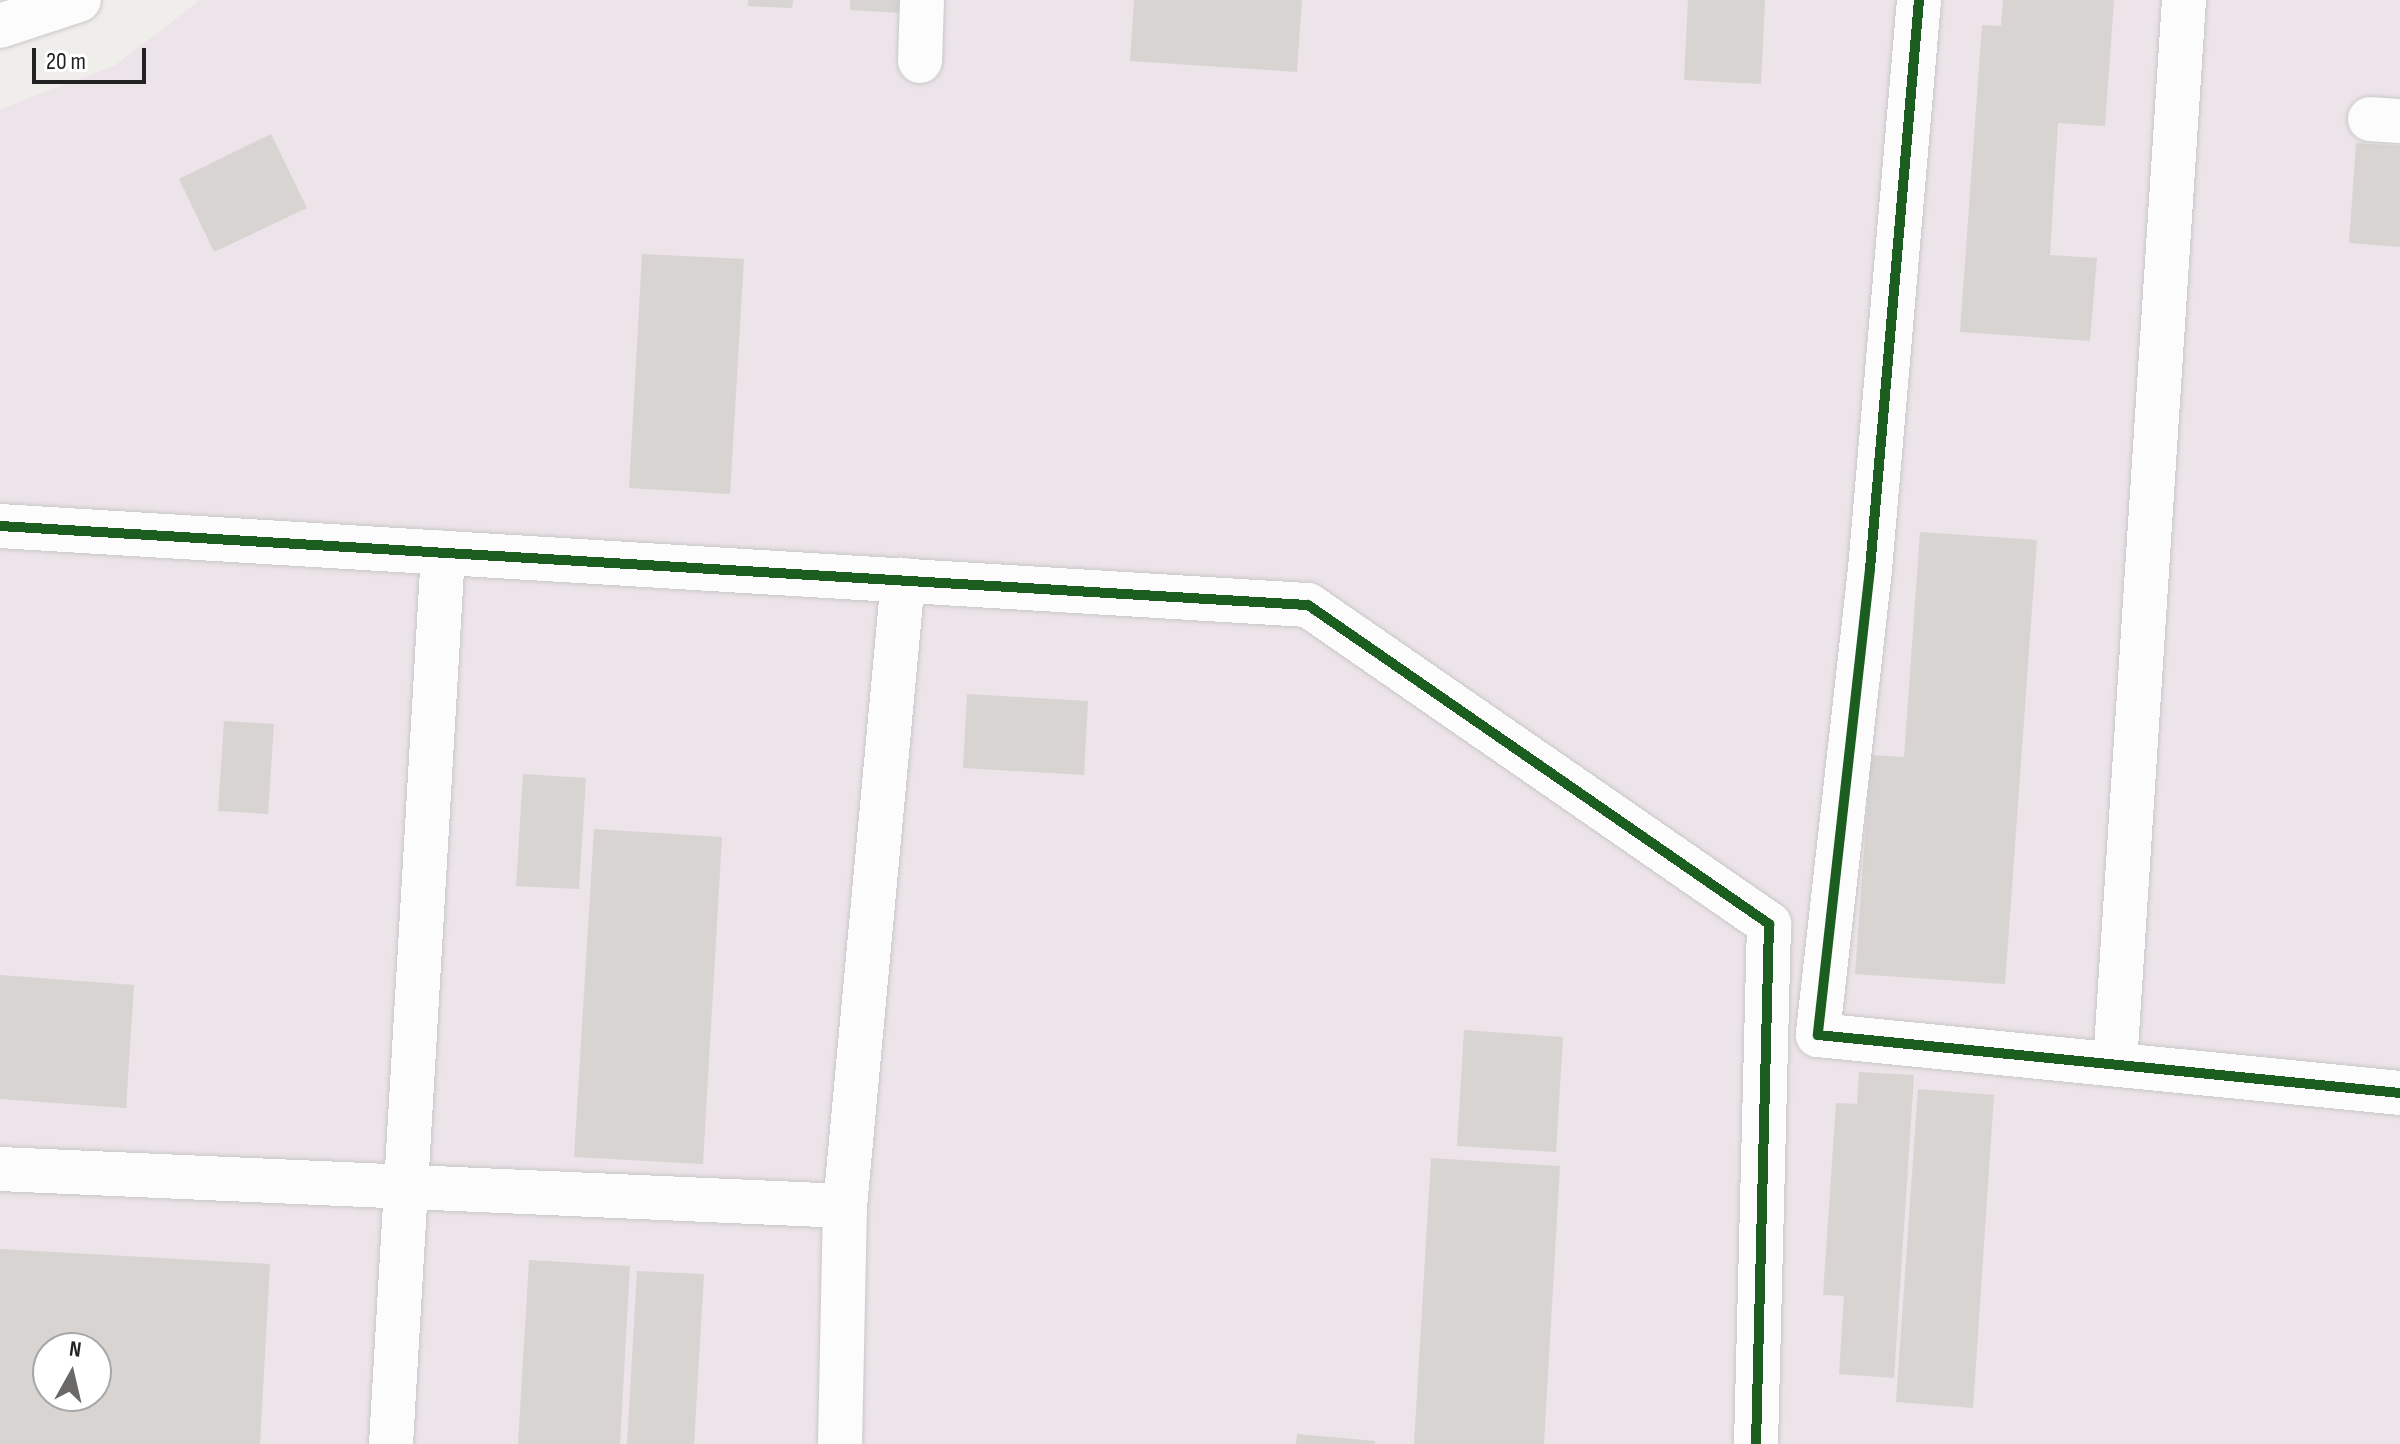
<!DOCTYPE html>
<style>
body{margin:0}
#map{position:relative;width:2400px;height:1444px;overflow:hidden;background:#f0eeeb;font-family:"Sofia Sans Condensed",sans-serif}
div>[style]{position:absolute}
[style*='--x']{left:calc(var(--x)*1px);top:calc(var(--y)*1px);width:calc(var(--w)*1px);rotate:calc(var(--a)*1deg)}
.industrial>*{inset:0;background:#ede4e9}
.building>*{inset:0;background:#d7d4d2}
.roads{filter:drop-shadow(0 0 2px #c9c8c7) drop-shadow(0 0 2px #c9c8c7)}
.minor>*{height:44px;margin:-22px;padding:0 22px;transform-origin:22px;border-radius:22px;background:#fdfcfc}
.cycleway>*{height:10px;margin:-5px;padding:0 5px;transform-origin:5px;border-radius:5px;background:#1b5e20}
span{translate:-50% -50%;white-space:nowrap;text-align:center;line-height:1.15;-webkit-text-stroke:6px #fff;paint-order:stroke}
.north{position:absolute;left:32px;top:1332px;width:80px;height:80px;box-sizing:border-box;background:#fff;border:2px solid #a7a7a7;border-radius:50%;rotate:8deg;font-size:22px;font-weight:700;line-height:32px;text-align:center;color:#222}
.north::after{content:'';display:block;margin:auto;width:28px;height:36px;background:#6a6968;clip-path:polygon(50% 0,100% 100%,50% 72%,0 100%)}
.scale{position:absolute;left:32px;top:48px;width:114px;height:36px;box-sizing:border-box;border:4px solid #222;border-top:0;padding-left:10px;font-size:24px;line-height:28px;white-space:nowrap;color:#222;-webkit-text-stroke:6px #fff;paint-order:stroke}
</style>
<div id="map">
<div class="industrial">
<div style="clip-path:polygon(evenodd,200px 0,2400px 0,2400px 1444px,0 1444px,0 109px,114px 66px,200px 0,48px 1348px,96px 1348px,96px 1396px,48px 1396px,48px 1348px)"></div>
</div>
<div class="building">
<div style="clip-path:polygon(748px 0,793px 0,792px 8px,748px 6px)"></div>
<div style="clip-path:polygon(850px 0,900px 0,900px 13px,850px 10px)"></div>
<div style="clip-path:polygon(1134px 0,1302px 0,1297px 72px,1130px 61px)"></div>
<div style="clip-path:polygon(1688px 0,1765px 0,1761px 84px,1684px 80px)"></div>
<div style="clip-path:polygon(2003px 0,2114px 0,2105px 126px,2058px 123px,2050px 255px,2097px 258px,2090px 341px,1960px 332px,1982px 25px,2001px 26px)"></div>
<div style="clip-path:polygon(271px 134px,307px 208px,214px 252px,179px 179px)"></div>
<div style="clip-path:polygon(2356px 143px,2400px 146px,2400px 247px,2349px 243px)"></div>
<div style="clip-path:polygon(642px 254px,744px 259px,730px 494px,629px 488px)"></div>
<div style="clip-path:polygon(1920px 532px,2037px 540px,2005px 984px,1855px 974px,1871px 755px,1904px 757px)"></div>
<div style="clip-path:polygon(967px 694px,1088px 701px,1084px 775px,963px 768px)"></div>
<div style="clip-path:polygon(224px 721px,274px 724px,268px 814px,218px 811px)"></div>
<div style="clip-path:polygon(523px 774px,586px 778px,579px 889px,516px 886px)"></div>
<div style="clip-path:polygon(594px 829px,722px 837px,703px 1164px,574px 1157px)"></div>
<div style="clip-path:polygon(0 975px,134px 985px,126px 1108px,0 1099px)"></div>
<div style="clip-path:polygon(1464px 1030px,1563px 1037px,1556px 1152px,1457px 1146px)"></div>
<div style="clip-path:polygon(1859px 1072px,1914px 1075px,1894px 1378px,1839px 1374px,1844px 1296px,1823px 1295px,1836px 1103px,1857px 1104px)"></div>
<div style="clip-path:polygon(1918px 1089px,1994px 1095px,1973px 1408px,1896px 1402px)"></div>
<div style="clip-path:polygon(1431px 1158px,1560px 1166px,1544px 1444px,1414px 1444px)"></div>
<div style="clip-path:polygon(evenodd,0 1249px,270px 1264px,260px 1444px,0 1444px,0 1249px,48px 1348px,96px 1348px,96px 1396px,48px 1396px,48px 1348px)"></div>
<div style="clip-path:polygon(529px 1260px,630px 1266px,620px 1444px,518px 1444px)"></div>
<div style="clip-path:polygon(637px 1271px,704px 1274px,694px 1444px,627px 1444px)"></div>
<div style="clip-path:polygon(1297px 1434px,1375px 1441px,1375px 1444px,1296px 1444px)"></div>
</div>
<div class="roads">
<div class="minor">
<div style="--x:1919;--y:0;--w:571;--a:94.92"></div>
<div style="--x:1870;--y:569;--w:469;--a:96.4"></div>
<div style="--x:1818;--y:1035;--w:585;--a:5.69"></div>
<div style="--x:0;--y:26;--w:83;--a:-18.2"></div>
<div style="--x:920;--y:61;--w:61;--a:-88.1"></div>
<div style="--x:2370;--y:119;--w:30;--a:4"></div>
<div style="--x:0;--y:526;--w:1310;--a:3.46"></div>
<div style="--x:1308;--y:605;--w:561;--a:34.68"></div>
<div style="--x:1769;--y:924;--w:520;--a:91.43"></div>
<div style="--x:2115;--y:1064;--w:1066;--a:-86.29"></div>
<div style="--x:0;--y:1169;--w:846;--a:2.51"></div>
<div style="--x:391;--y:1444;--w:893;--a:-86.66"></div>
<div style="--x:840;--y:1444;--w:238;--a:-88.8"></div>
<div style="--x:845;--y:1206;--w:629;--a:-84.71"></div>
</div>
</div>
<div class="cycleway">
<div style="--x:1919;--y:0;--w:571;--a:94.92"></div>
<div style="--x:1870;--y:569;--w:469;--a:96.4"></div>
<div style="--x:1818;--y:1035;--w:585;--a:5.69"></div>
<div style="--x:0;--y:526;--w:1310;--a:3.46"></div>
<div style="--x:1308;--y:605;--w:561;--a:34.68"></div>
<div style="--x:1769;--y:924;--w:520;--a:91.43"></div>
</div>
<div class="north">N</div>
<div class="scale">20 m</div>
</div>
